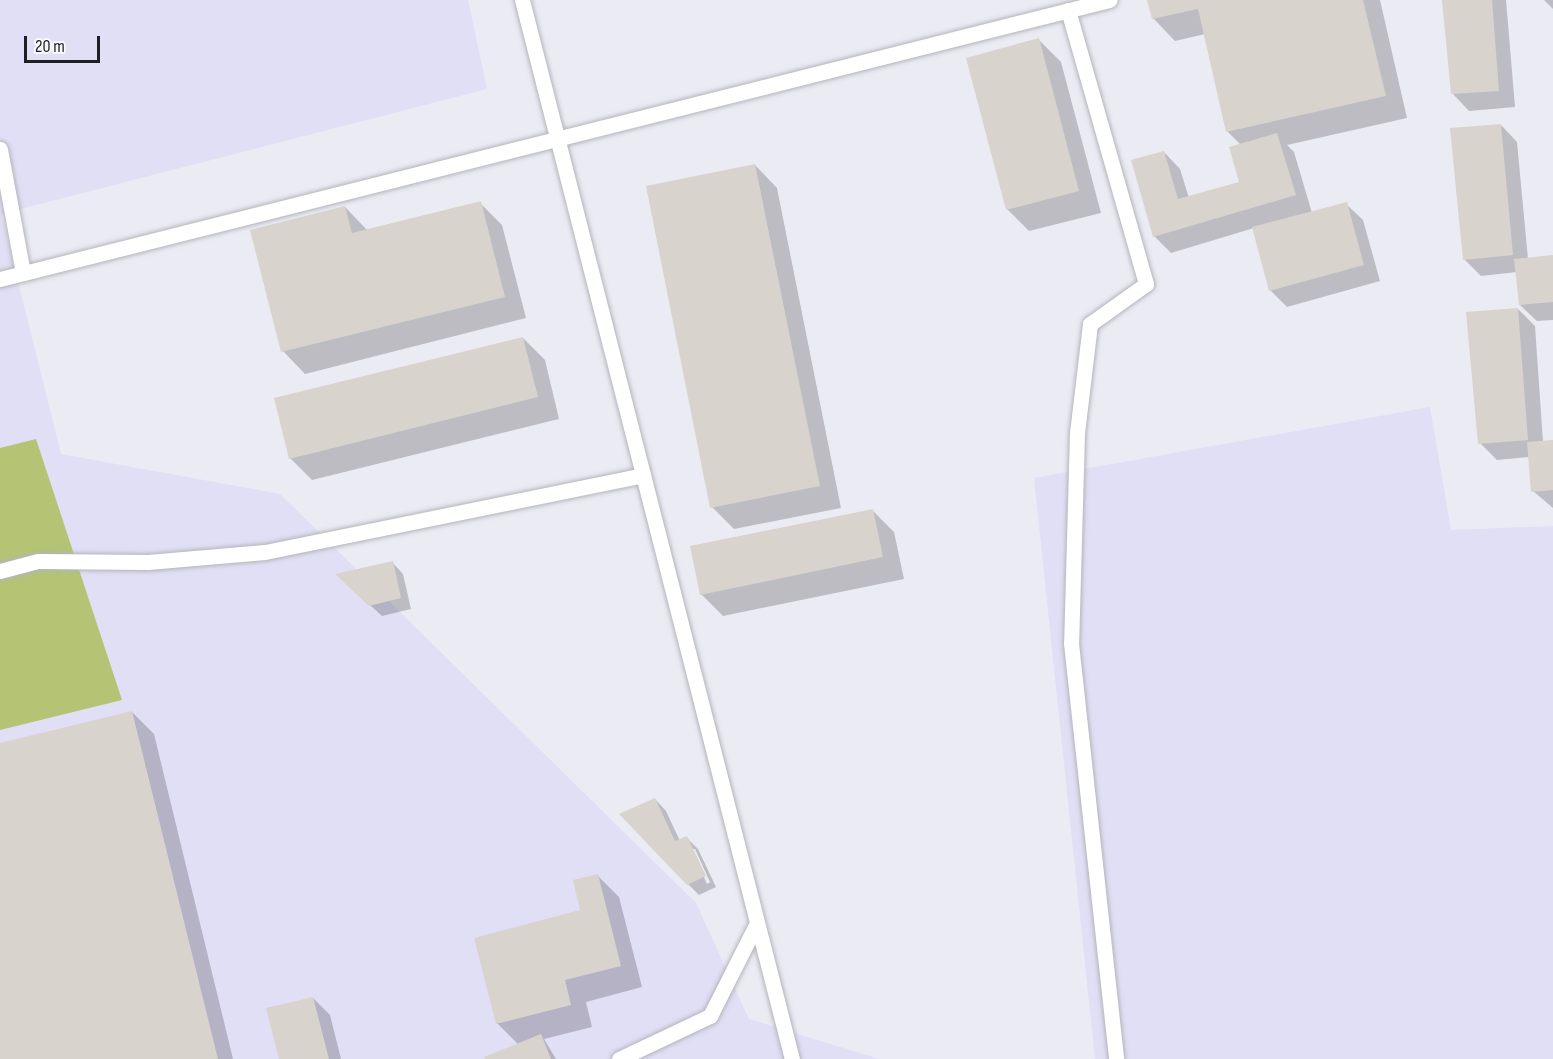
<!DOCTYPE html>
<style>
body{margin:0}
#map{position:relative;width:1553px;height:1059px;overflow:hidden;background:#ebebf3;font-family:"Sofia Sans Condensed",sans-serif}
div>[style]{position:absolute}
[style*='--x']{left:calc(var(--x)*1px);top:calc(var(--y)*1px);width:calc(var(--w)*1px);rotate:calc(var(--a)*1deg)}
.industrial>*{inset:0;background:#e1dff5}
.green>*{inset:0;background:#b4c474}
.shadow>*{inset:0;background:#0003}
.building>*{inset:0;background:#d9d3cd}
.roads{filter:drop-shadow(0 0 2px #b4b4bc) drop-shadow(0 0 2px #b4b4bc)}
.lane>*{height:15px;margin:-7.5px;padding:0 7.5px;transform-origin:7.5px;border-radius:7.5px;background:#fff}
span{translate:-50% -50%;white-space:nowrap;text-align:center;line-height:1.15;-webkit-text-stroke:5px #f8f9ff;paint-order:stroke}
.scale{position:absolute;left:24px;top:36px;width:76px;height:27px;box-sizing:border-box;border:3px solid #1f1f22;border-top:0;padding-left:8px;font-size:18px;line-height:21px;white-space:nowrap;color:#1f1f22;-webkit-text-stroke:4px #f8f9ff;paint-order:stroke}
</style>
<div id="map">
<div class="industrial">
<div style="clip-path:polygon(0 0,468px 0,487px 89px,1px 214px,61px 454px,280px 494px,696px 903px,749px 1019px,879px 1059px,0 1059px)"></div>
<div style="clip-path:polygon(1430px 407px,1451px 530px,1553px 526px,1553px 1059px,1095px 1059px,1034px 478px)"></div>
</div>
<div class="green">
<div style="clip-path:polygon(36px 439px,122px 700px,0 730px,0 448px)"></div>
</div>
<div class="shadow">
<div style="clip-path:polygon(1149px 0,1380px 0,1407px 118px,1287px 145px,1294px 152px,1312px 213px,1346px 204px,1363px 220px,1380px 281px,1287px 307px,1270px 290px,1254px 228px,1171px 253px,1154px 236px,1164px 152px,1180px 169px,1189px 198px,1241px 183px,1241px 145px,1228px 132px,1205px 34px,1175px 41px,1153px 18px)"></div>
<div style="clip-path:polygon(1444px 0,1506px 0,1515px 107px,1469px 111px,1453px 94px)"></div>
<div style="clip-path:polygon(1544px 0,1553px 0,1553px 9px)"></div>
<div style="clip-path:polygon(1039px 40px,1061px 62px,1101px 213px,1029px 231px,1007px 209px)"></div>
<div style="clip-path:polygon(1501px 125px,1517px 142px,1528px 259px,1553px 257px,1553px 320px,1537px 321px,1520px 305px,1517px 272px,1481px 276px,1464px 259px)"></div>
<div style="clip-path:polygon(755px 165px,777px 188px,841px 508px,734px 529px,712px 507px)"></div>
<div style="clip-path:polygon(480px 203px,502px 225px,526px 318px,305px 374px,283px 351px,345px 207px,367px 230px)"></div>
<div style="clip-path:polygon(1518px 309px,1535px 326px,1543px 442px,1553px 441px,1553px 508px,1533px 491px,1530px 457px,1497px 460px,1480px 443px)"></div>
<div style="clip-path:polygon(523px 338px,545px 360px,559px 419px,312px 480px,290px 458px)"></div>
<div style="clip-path:polygon(872px 510px,894px 532px,904px 579px,723px 616px,701px 594px)"></div>
<div style="clip-path:polygon(392px 562px,403px 574px,411px 609px,382px 616px,348px 585px)"></div>
<div style="clip-path:polygon(132px 712px,154px 734px,233px 1059px,0 1059px,0 744px)"></div>
<div style="clip-path:polygon(evenodd,655px 799px,666px 811px,680px 841px,687px 838px,698px 849px,716px 887px,699px 895px,688px 884px,655px 799px,692px 849px,695px 849px,710px 882px,707px 884px,692px 849px)"></div>
<div style="clip-path:polygon(597px 875px,619px 897px,642px 987px,586px 1002px,592px 1027px,544px 1039px,556px 1059px,487px 1059px,519px 1045px,497px 1023px,582px 912px)"></div>
<div style="clip-path:polygon(313px 998px,330px 1015px,341px 1059px,280px 1059px)"></div>
</div>
<div class="building">
<div style="clip-path:polygon(1147px 0,1363px 0,1386px 96px,1226px 132px,1198px 9px,1152px 19px)"></div>
<div style="clip-path:polygon(1442px 0,1492px 0,1499px 91px,1451px 94px)"></div>
<div style="clip-path:polygon(1039px 38px,1079px 191px,1006px 210px,966px 58px)"></div>
<div style="clip-path:polygon(1501px 124px,1513px 255px,1463px 260px,1450px 128px)"></div>
<div style="clip-path:polygon(1277px 133px,1296px 195px,1153px 237px,1131px 160px,1164px 151px,1178px 199px,1239px 182px,1229px 147px)"></div>
<div style="clip-path:polygon(755px 164px,820px 486px,710px 508px,646px 186px)"></div>
<div style="clip-path:polygon(481px 201px,505px 297px,281px 352px,250px 230px,345px 206px,352px 233px)"></div>
<div style="clip-path:polygon(1347px 202px,1364px 265px,1269px 291px,1252px 227px)"></div>
<div style="clip-path:polygon(1553px 255px,1553px 302px,1519px 305px,1514px 259px)"></div>
<div style="clip-path:polygon(1518px 308px,1528px 440px,1478px 444px,1466px 312px)"></div>
<div style="clip-path:polygon(523px 337px,538px 397px,289px 459px,274px 398px)"></div>
<div style="clip-path:polygon(1553px 440px,1553px 490px,1531px 492px,1527px 442px)"></div>
<div style="clip-path:polygon(873px 509px,883px 557px,700px 595px,690px 546px)"></div>
<div style="clip-path:polygon(393px 561px,401px 598px,369px 606px,335px 574px)"></div>
<div style="clip-path:polygon(132px 711px,218px 1059px,0 1059px,0 743px)"></div>
<div style="clip-path:polygon(655px 798px,675px 841px,687px 836px,706px 876px,687px 885px,619px 814px)"></div>
<div style="clip-path:polygon(598px 874px,621px 966px,565px 980px,571px 1005px,496px 1024px,474px 938px,580px 910px,573px 880px)"></div>
<div style="clip-path:polygon(313px 997px,329px 1059px,279px 1059px,266px 1008px)"></div>
<div style="clip-path:polygon(541px 1034px,551px 1059px,485px 1059px,484px 1057px)"></div>
</div>
<div class="roads">
<div class="lane">
<div style="--x:522;--y:0;--w:1093;--a:75.7"></div>
<div style="--x:1068;--y:10;--w:285;--a:74.1"></div>
<div style="--x:1146;--y:284;--w:69;--a:144.5"></div>
<div style="--x:1090;--y:324;--w:110;--a:96.8"></div>
<div style="--x:1077;--y:433;--w:210;--a:91.6"></div>
<div style="--x:1071;--y:643;--w:418;--a:83.8"></div>
<div style="--x:0;--y:149;--w:126;--a:79.5"></div>
<div style="--x:0;--y:279;--w:1144;--a:-14.12"></div>
<div style="--x:0;--y:571;--w:39;--a:-15"></div>
<div style="--x:38;--y:561;--w:110;--a:0.5"></div>
<div style="--x:148;--y:562;--w:117;--a:-4.9"></div>
<div style="--x:265;--y:552;--w:386;--a:-11.5"></div>
<div style="--x:619;--y:1059;--w:101;--a:-25.3"></div>
<div style="--x:710;--y:1016;--w:104;--a:-63.2"></div>
</div>
</div>
<div class="scale">20 m</div>
</div>
